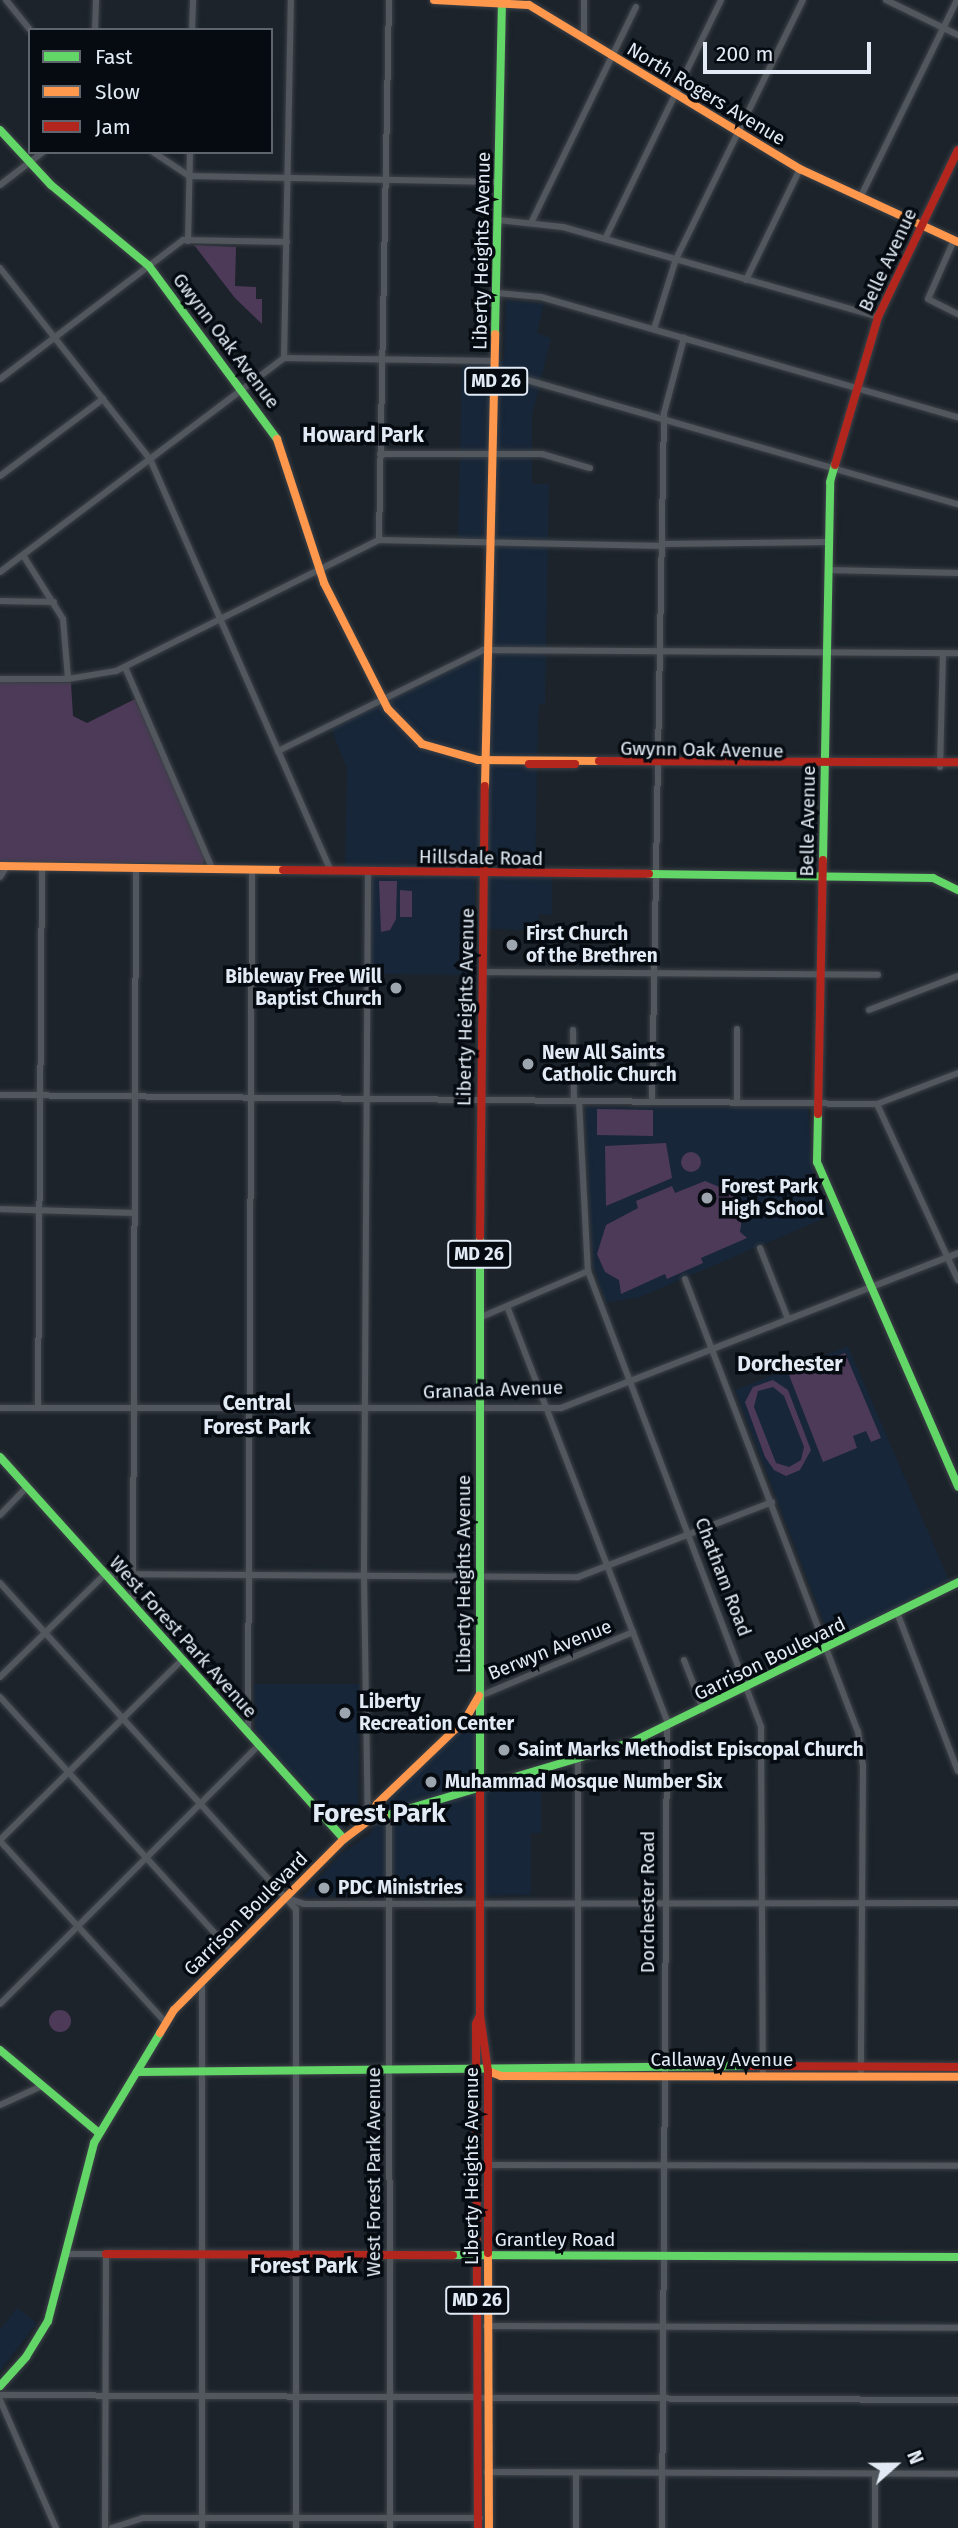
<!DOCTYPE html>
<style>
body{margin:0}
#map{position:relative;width:958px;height:2528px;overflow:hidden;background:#1c232a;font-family:"Fira Sans",sans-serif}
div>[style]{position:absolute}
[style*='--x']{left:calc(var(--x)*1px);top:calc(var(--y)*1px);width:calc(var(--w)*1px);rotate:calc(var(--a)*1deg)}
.built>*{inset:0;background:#172638}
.green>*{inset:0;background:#4d3a59}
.round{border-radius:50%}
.roads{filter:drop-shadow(0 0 2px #3c4147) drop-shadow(0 0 2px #3c4147)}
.street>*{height:6px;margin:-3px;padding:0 3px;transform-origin:3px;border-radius:3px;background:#52575d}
.fast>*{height:8px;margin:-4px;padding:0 4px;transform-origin:4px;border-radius:4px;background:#63d668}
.slow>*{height:8px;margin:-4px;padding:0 4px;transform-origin:4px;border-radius:4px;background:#ff974d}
.jam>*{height:8px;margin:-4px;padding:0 4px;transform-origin:4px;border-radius:4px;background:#b3261e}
.dots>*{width:19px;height:19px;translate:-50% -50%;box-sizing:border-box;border:4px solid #060b11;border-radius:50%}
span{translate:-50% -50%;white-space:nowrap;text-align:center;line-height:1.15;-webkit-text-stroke:7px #060b11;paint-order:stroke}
.shield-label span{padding:2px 5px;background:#060b11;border:2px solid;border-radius:5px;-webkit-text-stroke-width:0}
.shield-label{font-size:18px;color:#e2ebf5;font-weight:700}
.street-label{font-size:19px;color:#e2ebf5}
.poi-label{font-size:19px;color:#e2ebf5;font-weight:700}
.left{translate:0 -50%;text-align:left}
.right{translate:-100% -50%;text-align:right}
.neighbourhood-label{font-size:21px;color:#e2ebf5;font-weight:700}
.district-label{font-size:26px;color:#e2ebf5;font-weight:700}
.legend{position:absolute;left:28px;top:28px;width:245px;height:126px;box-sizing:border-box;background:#060b11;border:2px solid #5e656c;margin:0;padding:9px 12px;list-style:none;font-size:21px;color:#e2ebf5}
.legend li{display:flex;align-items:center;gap:14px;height:35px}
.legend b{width:35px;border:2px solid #5e656c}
.north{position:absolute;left:860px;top:2430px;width:70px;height:70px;-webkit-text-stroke:5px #060b11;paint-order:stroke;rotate:69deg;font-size:19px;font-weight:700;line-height:28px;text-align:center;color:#e2ebf5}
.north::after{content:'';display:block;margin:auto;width:24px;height:32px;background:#e2ebf5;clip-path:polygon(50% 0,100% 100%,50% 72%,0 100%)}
.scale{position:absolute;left:703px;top:42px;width:168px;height:32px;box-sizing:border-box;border:4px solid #e2ebf5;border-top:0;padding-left:9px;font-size:21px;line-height:24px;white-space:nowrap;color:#e2ebf5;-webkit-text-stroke:5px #060b11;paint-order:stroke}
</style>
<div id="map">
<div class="built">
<div style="clip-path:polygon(506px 300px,544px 304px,537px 333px,551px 338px,532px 416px,532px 484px,549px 484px,545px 704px,539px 704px,538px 730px,535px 874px,552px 874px,552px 915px,539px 914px,539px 930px,482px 929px,482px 878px,475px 878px,475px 975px,369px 974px,371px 878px,425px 877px,425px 872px,345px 871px,347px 768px,330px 726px,491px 648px,493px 542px,458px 541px,462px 360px,504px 361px)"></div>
<div style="clip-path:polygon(585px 1107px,808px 1108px,812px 1168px,832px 1215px,640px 1297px,606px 1303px,593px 1265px)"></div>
<div style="clip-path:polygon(848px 1346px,949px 1580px,835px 1639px,829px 1636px,735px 1390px)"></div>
<div style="clip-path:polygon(254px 1684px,360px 1684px,358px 1812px,342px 1828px,255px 1732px)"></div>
<div style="clip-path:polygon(480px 1707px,481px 1788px,541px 1771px,541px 1833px,531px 1833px,531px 1895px,302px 1897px,342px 1853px,370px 1834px,394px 1790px)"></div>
<div style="clip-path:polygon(17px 2308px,37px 2323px,0 2371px,0 2330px)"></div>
</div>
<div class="green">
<div style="clip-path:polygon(194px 245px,236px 247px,235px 286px,256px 287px,256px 299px,262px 299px,262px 324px,235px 298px)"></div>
<div style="clip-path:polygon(0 682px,71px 683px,73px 716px,87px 723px,135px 699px,205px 858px,203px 864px,7px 862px,0 873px)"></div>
<div style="clip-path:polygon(379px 881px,397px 881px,396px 919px,390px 930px,381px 932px)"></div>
<div style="clip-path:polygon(400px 890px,412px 891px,412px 917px,400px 917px)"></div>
<div style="clip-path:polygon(597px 1109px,653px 1110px,653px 1136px,597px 1135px)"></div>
<div style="clip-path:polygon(666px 1143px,672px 1178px,606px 1206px,605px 1146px)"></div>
<div class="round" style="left:681px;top:1152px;width:20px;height:20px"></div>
<div style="clip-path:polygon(705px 1181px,736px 1194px,743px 1211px,740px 1232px,747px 1238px,701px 1258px,703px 1263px,667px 1279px,665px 1274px,621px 1294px,619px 1280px,605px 1272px,597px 1254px,606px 1225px,638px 1208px,636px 1201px,672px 1186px,675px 1193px)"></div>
<div style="clip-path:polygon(845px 1353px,881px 1438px,871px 1442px,866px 1431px,853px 1436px,857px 1448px,823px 1462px,789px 1375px)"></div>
<div style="clip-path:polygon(evenodd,773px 1380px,788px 1390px,811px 1450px,800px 1470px,786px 1476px,774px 1470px,765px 1457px,745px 1402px,753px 1387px,773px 1380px,773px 1387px,784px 1396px,804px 1447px,801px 1460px,789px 1467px,776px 1463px,754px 1407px,758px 1391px,773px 1387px)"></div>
<div class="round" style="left:49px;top:2010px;width:22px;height:22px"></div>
</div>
<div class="roads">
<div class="street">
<div style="--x:6;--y:0;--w:38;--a:51"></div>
<div style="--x:886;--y:0;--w:80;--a:25.9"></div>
<div style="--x:95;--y:30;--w:30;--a:-88"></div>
<div style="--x:192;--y:30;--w:30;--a:-88"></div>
<div style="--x:584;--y:38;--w:38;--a:-90"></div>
<div style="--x:153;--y:152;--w:43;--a:33.7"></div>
<div style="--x:189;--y:176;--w:310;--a:1.1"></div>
<div style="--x:0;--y:185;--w:54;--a:-37.5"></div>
<div style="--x:860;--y:198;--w:220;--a:-63.9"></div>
<div style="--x:498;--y:220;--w:65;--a:6.1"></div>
<div style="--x:563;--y:227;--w:328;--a:15.9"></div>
<div style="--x:532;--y:221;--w:238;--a:-64.1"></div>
<div style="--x:605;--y:239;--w:266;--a:-64.1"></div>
<div style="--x:954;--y:240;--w:64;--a:113.8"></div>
<div style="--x:928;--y:299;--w:34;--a:27"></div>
<div style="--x:188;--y:241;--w:89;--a:-88.7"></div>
<div style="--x:0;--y:268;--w:243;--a:51.9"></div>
<div style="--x:150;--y:459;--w:450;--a:66.3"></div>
<div style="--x:746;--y:280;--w:123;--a:-64.1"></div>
<div style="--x:497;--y:293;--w:44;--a:5.2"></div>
<div style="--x:541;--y:297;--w:434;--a:16.1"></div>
<div style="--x:654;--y:329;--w:73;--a:-72.6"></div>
<div style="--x:676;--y:259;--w:288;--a:-63.9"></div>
<div style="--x:284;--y:358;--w:358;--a:-88.9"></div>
<div style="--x:496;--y:371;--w:481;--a:16.1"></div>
<div style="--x:0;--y:379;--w:230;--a:-37.2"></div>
<div style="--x:183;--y:240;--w:104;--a:1.1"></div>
<div style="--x:380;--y:454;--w:162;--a:0"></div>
<div style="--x:542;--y:454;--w:50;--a:16.3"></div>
<div style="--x:0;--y:476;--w:129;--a:-36.8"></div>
<div style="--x:379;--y:540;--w:540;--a:-88.94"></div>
<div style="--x:662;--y:544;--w:167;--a:-0.7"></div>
<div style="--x:23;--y:555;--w:75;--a:58"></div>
<div style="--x:63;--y:619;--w:60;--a:85.2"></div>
<div style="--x:828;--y:570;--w:130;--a:1.3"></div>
<div style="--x:0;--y:572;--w:356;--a:-37"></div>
<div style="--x:284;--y:358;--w:212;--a:0.8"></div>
<div style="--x:0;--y:601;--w:54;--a:1.1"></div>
<div style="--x:125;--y:667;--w:221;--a:66.6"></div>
<div style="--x:0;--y:679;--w:68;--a:0"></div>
<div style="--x:68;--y:679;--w:49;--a:-9.5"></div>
<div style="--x:116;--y:671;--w:294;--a:-26.5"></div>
<div style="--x:379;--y:540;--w:283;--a:1.2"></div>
<div style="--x:278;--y:751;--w:229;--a:-26.2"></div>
<div style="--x:483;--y:650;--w:475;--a:0.4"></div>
<div style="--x:940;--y:767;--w:114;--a:-88.5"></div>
<div style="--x:368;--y:872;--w:705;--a:90.33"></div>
<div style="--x:364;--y:1577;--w:244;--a:89.1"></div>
<div style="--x:0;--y:877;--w:13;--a:-58"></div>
<div style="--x:482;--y:972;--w:396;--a:0.4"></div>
<div style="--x:869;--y:1010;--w:95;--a:-20.9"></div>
<div style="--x:737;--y:1029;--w:74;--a:90"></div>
<div style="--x:573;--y:1030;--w:71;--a:89.2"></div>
<div style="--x:0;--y:1095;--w:877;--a:0.59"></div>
<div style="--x:877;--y:1104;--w:87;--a:-20.9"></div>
<div style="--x:579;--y:1101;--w:170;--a:87"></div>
<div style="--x:588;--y:1271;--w:488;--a:69.2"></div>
<div style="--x:761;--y:1727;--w:349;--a:89.7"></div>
<div style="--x:652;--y:1102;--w:689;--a:-89"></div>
<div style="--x:664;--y:413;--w:78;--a:-75.1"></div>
<div style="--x:877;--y:1104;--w:194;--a:65.3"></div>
<div style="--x:0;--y:1209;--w:132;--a:1.7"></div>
<div style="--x:760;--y:1248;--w:76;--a:68.5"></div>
<div style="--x:685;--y:1279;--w:484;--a:69.1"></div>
<div style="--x:858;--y:1731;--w:34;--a:82"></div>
<div style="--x:863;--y:1765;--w:306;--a:90.4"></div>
<div style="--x:507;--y:1306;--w:444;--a:68.9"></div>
<div style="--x:667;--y:1720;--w:808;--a:90.35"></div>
<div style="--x:479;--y:1318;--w:119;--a:-23.3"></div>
<div style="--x:0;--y:1408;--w:561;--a:0"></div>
<div style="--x:561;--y:1408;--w:426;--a:-21.3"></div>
<div style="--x:38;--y:1408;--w:542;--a:-89.58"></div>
<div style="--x:0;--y:1515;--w:39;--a:-46"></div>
<div style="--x:0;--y:1583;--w:440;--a:47.8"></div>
<div style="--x:296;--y:1909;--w:619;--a:90"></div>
<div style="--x:133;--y:1605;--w:737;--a:-89.77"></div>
<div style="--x:898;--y:1615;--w:167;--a:69"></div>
<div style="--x:684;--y:1660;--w:53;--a:68.8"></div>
<div style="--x:0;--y:1677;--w:147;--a:-44.4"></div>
<div style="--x:105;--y:1574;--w:473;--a:0.4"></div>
<div style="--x:578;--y:1577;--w:208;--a:-21.1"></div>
<div style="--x:480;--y:1696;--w:166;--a:-22.7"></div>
<div style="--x:0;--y:1697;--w:343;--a:47.7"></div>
<div style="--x:248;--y:1732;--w:862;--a:-89.73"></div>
<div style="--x:389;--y:1815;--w:713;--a:89.92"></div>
<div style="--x:0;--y:1840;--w:256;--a:-44.7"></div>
<div style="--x:0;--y:1841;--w:246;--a:47.6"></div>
<div style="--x:287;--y:1898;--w:18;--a:19"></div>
<div style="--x:304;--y:1904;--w:654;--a:-0.09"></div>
<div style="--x:202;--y:1982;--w:546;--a:90"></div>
<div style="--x:0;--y:2004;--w:366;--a:-45"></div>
<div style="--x:578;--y:2076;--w:317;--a:-90"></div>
<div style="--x:0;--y:2105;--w:46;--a:-24.3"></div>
<div style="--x:486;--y:2165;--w:472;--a:0.1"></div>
<div style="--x:67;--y:2254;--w:39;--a:0"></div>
<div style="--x:106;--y:2254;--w:274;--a:90.2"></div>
<div style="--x:486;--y:2326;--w:472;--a:0.2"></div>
<div style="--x:0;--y:2395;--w:958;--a:0.3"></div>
<div style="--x:0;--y:2400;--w:140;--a:66.4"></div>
<div style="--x:487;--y:2472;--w:471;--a:0.2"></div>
<div style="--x:112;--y:2528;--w:33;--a:-18"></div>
<div style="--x:143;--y:2518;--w:337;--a:0"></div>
<div style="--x:576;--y:2528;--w:55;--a:-90"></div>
<div style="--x:875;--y:2528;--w:54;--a:-90"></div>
</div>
<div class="fast">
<div style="--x:0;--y:130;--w:75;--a:47.2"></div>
<div style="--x:51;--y:185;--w:127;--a:39.6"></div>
<div style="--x:149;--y:266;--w:215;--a:53.5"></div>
<div style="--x:495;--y:334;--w:334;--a:-88.8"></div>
<div style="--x:823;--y:860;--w:378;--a:-88.9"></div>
<div style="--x:830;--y:482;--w:18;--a:-74"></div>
<div style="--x:649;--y:874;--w:284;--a:0.8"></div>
<div style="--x:933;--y:878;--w:28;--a:26"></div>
<div style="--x:818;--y:1114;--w:48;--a:91.2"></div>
<div style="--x:817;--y:1162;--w:354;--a:66.5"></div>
<div style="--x:0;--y:1457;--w:514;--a:48"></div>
<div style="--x:480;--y:1782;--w:545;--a:-90"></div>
<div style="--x:384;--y:1816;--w:259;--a:-16.6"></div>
<div style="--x:632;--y:1742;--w:363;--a:-26.1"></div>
<div style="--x:0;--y:2050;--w:129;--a:40"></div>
<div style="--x:137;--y:2072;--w:611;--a:-0.56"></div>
<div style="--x:453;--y:2255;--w:505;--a:0.23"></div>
<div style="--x:0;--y:2386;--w:39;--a:-48"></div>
<div style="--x:26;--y:2357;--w:42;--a:-58.6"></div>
<div style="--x:48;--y:2321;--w:184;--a:-75.5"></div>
<div style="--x:94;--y:2143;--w:128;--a:-59"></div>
</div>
<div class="slow">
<div style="--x:434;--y:0;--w:95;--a:3"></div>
<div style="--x:529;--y:5;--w:317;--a:31.2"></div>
<div style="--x:800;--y:169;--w:174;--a:24.8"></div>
<div style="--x:277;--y:439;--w:151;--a:71.9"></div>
<div style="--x:324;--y:583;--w:141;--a:63.1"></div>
<div style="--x:388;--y:709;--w:49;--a:45.8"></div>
<div style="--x:422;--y:744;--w:58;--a:15.9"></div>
<div style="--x:478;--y:760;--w:121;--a:0.5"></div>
<div style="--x:485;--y:786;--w:452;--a:-88.7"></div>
<div style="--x:0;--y:866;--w:283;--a:0.8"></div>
<div style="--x:368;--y:1821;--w:19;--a:-62"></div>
<div style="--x:377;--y:1804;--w:122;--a:-43.7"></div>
<div style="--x:465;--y:1720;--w:28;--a:-60"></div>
<div style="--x:160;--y:2033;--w:27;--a:-59"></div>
<div style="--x:174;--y:2010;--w:241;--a:-45.2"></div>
<div style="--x:344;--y:1839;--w:30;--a:-37"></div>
<div style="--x:368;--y:1821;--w:17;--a:-17"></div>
<div style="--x:488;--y:2071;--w:14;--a:21"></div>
<div style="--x:501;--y:2076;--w:457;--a:0.1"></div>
<div style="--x:488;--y:2253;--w:275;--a:89.8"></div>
</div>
<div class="jam">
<div style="--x:835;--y:465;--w:154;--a:-73.8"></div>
<div style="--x:878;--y:317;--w:185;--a:-64.4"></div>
<div style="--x:599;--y:761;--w:359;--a:0.2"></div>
<div style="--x:529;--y:764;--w:46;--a:0"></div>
<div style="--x:283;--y:870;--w:366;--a:0.6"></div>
<div style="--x:818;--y:1114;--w:254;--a:-88.9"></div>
<div style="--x:480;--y:1237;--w:451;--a:-89.4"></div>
<div style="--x:480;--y:1782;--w:233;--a:90"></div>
<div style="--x:480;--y:2015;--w:57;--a:81.9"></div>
<div style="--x:488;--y:2071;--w:182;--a:90"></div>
<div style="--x:748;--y:2066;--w:210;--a:0.3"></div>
<div style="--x:106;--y:2254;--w:347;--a:0.2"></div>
<div style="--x:478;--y:2528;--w:504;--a:-90.23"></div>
<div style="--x:476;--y:2024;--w:10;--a:-66"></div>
</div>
</div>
<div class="dots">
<div style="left:512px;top:945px;background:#9da5ae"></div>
<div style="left:396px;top:988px;background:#9da5ae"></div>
<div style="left:528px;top:1064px;background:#9da5ae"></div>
<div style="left:707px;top:1198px;background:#9da5ae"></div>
<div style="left:345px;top:1713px;background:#9da5ae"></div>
<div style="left:504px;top:1750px;background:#9da5ae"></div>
<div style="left:431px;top:1782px;background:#9da5ae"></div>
<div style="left:324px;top:1888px;background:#9da5ae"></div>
</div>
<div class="shield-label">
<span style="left:496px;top:381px">MD 26</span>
<span style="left:479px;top:1254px">MD 26</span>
<span style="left:477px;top:2300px">MD 26</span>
</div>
<div class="street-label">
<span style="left:706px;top:94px;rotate:31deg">North Rogers Avenue</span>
<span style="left:482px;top:251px;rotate:-89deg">Liberty Heights Avenue</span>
<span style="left:888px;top:260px;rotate:-65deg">Belle Avenue</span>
<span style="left:226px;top:341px;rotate:53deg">Gwynn Oak Avenue</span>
<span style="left:702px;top:750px;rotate:1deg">Gwynn Oak Avenue</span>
<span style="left:808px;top:821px;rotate:-89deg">Belle Avenue</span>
<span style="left:481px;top:858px;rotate:1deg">Hillsdale Road</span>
<span style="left:466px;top:1007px;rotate:-89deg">Liberty Heights Avenue</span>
<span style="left:493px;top:1390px;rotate:-2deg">Granada Avenue</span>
<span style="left:464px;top:1574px;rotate:-90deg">Liberty Heights Avenue</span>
<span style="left:723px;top:1577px;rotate:69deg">Chatham Road</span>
<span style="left:183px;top:1637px;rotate:48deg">West Forest Park Avenue</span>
<span style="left:550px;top:1650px;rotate:-22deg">Berwyn Avenue</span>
<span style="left:770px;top:1659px;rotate:-26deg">Garrison Boulevard</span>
<span style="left:648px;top:1902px;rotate:-90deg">Dorchester Road</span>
<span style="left:246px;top:1914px;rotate:-45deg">Garrison Boulevard</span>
<span style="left:722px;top:2060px">Callaway Avenue</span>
<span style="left:472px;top:2166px;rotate:-90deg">Liberty Heights Avenue</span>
<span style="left:374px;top:2172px;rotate:-90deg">West Forest Park Avenue</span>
<span style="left:555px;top:2240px">Grantley Road</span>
</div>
<div class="poi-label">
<span class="left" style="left:526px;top:945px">First Church<br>of the Brethren</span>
<span class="right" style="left:382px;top:988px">Bibleway Free Will<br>Baptist Church</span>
<span class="left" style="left:542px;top:1064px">New All Saints<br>Catholic Church</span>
<span class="left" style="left:721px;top:1198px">Forest Park<br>High School</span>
<span class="left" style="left:359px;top:1713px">Liberty<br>Recreation Center</span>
<span class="left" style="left:518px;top:1750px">Saint Marks Methodist Episcopal Church</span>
<span class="left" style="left:445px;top:1782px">Muhammad Mosque Number Six</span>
<span class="left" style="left:338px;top:1888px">PDC Ministries</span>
</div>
<div class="neighbourhood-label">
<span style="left:363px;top:435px">Howard Park</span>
<span style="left:790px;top:1364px">Dorchester</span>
<span style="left:257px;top:1415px">Central<br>Forest Park</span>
<span style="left:304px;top:2266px">Forest Park</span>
</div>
<div class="district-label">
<span style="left:379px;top:1814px">Forest Park</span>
</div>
<ul class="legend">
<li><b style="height:9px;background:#63d668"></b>Fast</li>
<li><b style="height:9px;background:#ff974d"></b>Slow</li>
<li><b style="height:9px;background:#b3261e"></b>Jam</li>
</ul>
<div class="north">N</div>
<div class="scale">200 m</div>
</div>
